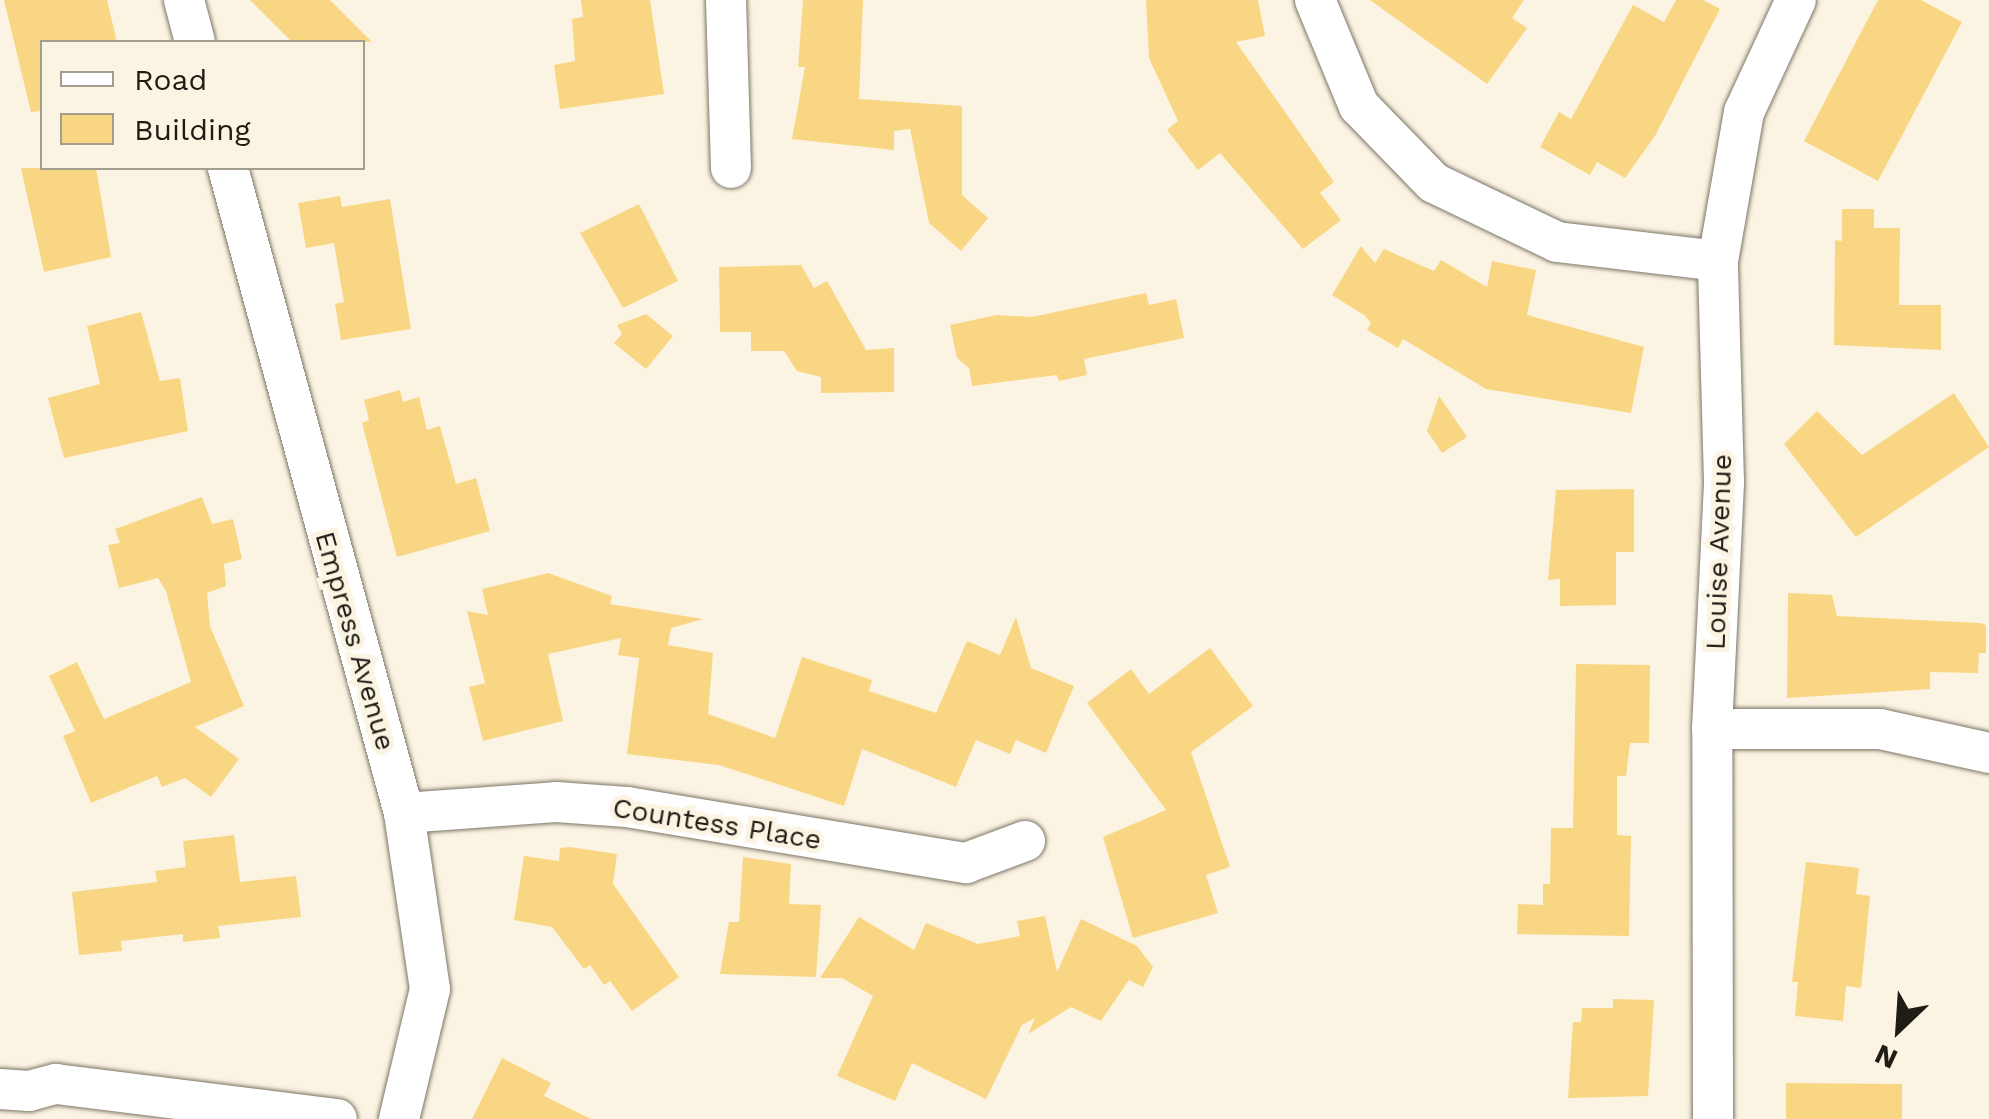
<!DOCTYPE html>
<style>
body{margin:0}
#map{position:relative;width:1989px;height:1119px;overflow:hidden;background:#fcf4e3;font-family:"Work Sans",sans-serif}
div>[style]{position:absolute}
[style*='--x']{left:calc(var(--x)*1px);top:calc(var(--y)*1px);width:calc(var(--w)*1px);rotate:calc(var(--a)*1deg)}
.building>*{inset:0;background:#f9d683}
.roads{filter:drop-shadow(0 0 2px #7c7667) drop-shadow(0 0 2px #7c7667)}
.minor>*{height:40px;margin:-20px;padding:0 20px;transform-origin:20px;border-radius:20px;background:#fff}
span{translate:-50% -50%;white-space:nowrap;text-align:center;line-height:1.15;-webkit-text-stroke:10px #fcf4e3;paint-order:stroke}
.street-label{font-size:28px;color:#1f1c16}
.legend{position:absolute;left:40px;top:40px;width:325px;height:130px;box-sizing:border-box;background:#fcf4e3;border:2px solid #a49e91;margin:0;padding:12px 18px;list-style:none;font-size:30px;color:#1f1c16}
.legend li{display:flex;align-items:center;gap:20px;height:50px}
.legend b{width:50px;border:2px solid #a49e91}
.north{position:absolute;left:1849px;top:979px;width:100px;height:100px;-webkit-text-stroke:8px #fcf4e3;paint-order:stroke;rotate:205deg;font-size:28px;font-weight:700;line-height:40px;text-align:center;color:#1f1c16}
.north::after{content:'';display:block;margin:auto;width:35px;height:45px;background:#1f1c16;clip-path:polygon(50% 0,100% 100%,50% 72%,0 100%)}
</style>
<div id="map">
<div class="building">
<div style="clip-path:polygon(4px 0,107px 0,117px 42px,42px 42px,42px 111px,31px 112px)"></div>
<div style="clip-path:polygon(250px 0,330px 0,372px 42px,292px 42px)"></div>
<div style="clip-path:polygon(581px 0,650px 0,664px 94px,560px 109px,554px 65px,575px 61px,572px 19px,583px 17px)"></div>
<div style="clip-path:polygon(803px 0,863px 0,859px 99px,962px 106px,962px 195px,988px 218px,961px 251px,929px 223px,910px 129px,894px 131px,894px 150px,792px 139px,805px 67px,798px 67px)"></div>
<div style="clip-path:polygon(1146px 0,1258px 0,1265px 36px,1236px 42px,1334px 182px,1320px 193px,1341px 220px,1303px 249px,1220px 153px,1198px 170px,1167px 130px,1178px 121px,1149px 58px)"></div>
<div style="clip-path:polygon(1370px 0,1524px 0,1512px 18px,1527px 28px,1487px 84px)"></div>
<div style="clip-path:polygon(1676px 0,1703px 0,1720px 9px,1655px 136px,1625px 178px,1597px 162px,1590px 175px,1540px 147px,1559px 112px,1571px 119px,1633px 5px,1664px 22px)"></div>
<div style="clip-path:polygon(1878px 0,1921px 0,1962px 22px,1878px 181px,1804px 141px)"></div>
<div style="clip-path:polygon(21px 168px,96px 168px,111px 257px,44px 272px)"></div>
<div style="clip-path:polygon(340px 196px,342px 207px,390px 199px,411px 329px,341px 340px,335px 304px,344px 302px,334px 243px,306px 248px,298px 203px)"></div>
<div style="clip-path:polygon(639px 204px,678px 281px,623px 308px,580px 233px)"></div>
<div style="clip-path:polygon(1842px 209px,1874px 209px,1874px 228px,1900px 228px,1899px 305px,1941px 305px,1941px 350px,1834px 345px,1835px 240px,1842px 241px)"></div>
<div style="clip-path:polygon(1361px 246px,1375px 263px,1384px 249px,1434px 271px,1441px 260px,1487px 287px,1492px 261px,1536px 270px,1527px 315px,1644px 347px,1631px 413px,1486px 389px,1403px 339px,1398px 348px,1367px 330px,1371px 323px,1364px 315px,1332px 295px)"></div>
<div style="clip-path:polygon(801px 265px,814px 288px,827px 281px,866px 350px,894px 348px,894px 392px,821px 393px,821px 377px,797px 371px,784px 351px,751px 351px,751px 332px,720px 332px,719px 267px)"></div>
<div style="clip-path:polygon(1146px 293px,1149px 305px,1176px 299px,1184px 338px,1084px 359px,1087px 375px,1059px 381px,1057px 375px,972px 386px,969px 368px,957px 358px,950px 325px,996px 315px,1032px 317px)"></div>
<div style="clip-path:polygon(141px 312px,160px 381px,180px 378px,188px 431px,64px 458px,48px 398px,100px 384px,87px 326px)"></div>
<div style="clip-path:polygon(646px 314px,673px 336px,646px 369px,614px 343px,622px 334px,617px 325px)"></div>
<div style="clip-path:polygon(400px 390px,403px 402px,419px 397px,427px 430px,440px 426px,456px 484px,476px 478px,490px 531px,397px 557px,362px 423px,369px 420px,364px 400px)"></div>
<div style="clip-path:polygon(1954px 393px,1989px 447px,1856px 537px,1784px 444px,1817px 411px,1862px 455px)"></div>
<div style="clip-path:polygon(1439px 396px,1467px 437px,1442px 453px,1427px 431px)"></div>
<div style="clip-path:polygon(1634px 489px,1634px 552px,1616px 552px,1616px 605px,1560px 606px,1560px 579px,1548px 580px,1556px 490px)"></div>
<div style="clip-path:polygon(202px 497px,212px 524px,233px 519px,242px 559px,224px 564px,226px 586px,207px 593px,210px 626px,244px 706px,195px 727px,239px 759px,211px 797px,185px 778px,162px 787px,157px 776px,91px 803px,63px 736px,75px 731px,49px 676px,77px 662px,104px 719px,191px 682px,166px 591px,158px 578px,119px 588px,108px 545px,120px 543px,115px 529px)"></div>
<div style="clip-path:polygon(548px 573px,612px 596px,610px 604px,703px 619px,671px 628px,668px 645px,713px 653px,708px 714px,775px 738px,802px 657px,872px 680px,869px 691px,936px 713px,967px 641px,1000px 655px,1016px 617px,1031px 668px,1074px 686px,1046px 753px,1016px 740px,1010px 754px,976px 740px,956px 787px,862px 749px,844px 806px,719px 765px,627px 754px,639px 658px,618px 655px,621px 638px,548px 654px,563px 721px,483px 741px,469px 687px,485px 683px,467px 611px,488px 615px,482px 589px)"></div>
<div style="clip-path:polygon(1788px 593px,1832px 595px,1837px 616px,1980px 623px,1986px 625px,1986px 653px,1979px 653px,1978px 673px,1930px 672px,1930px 689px,1787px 698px)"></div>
<div style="clip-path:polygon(1210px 648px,1253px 706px,1191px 752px,1230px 867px,1206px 875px,1218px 913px,1133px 938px,1103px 837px,1166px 810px,1087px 703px,1131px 669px,1149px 694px)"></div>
<div style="clip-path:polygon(1576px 664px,1650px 665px,1649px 743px,1630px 743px,1626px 776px,1617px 776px,1617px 835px,1631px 836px,1629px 936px,1517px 934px,1518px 904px,1543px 905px,1543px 884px,1550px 884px,1551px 828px,1573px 828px)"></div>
<div style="clip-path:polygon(234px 835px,240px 882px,296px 876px,301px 917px,218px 926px,220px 938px,183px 942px,183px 934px,121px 941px,122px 951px,79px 955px,72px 892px,157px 882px,155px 871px,186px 867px,183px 841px)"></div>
<div style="clip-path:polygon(570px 847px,617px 854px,613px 884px,679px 977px,632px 1011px,610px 981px,604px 985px,590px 965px,584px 969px,552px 927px,514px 920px,524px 856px,559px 861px,560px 848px)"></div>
<div style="clip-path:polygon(743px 857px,791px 864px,789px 904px,821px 905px,816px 977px,720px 974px,729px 922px,739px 922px)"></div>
<div style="clip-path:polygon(1806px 862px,1859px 868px,1856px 894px,1870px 896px,1861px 988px,1846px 986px,1843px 1021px,1795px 1016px,1798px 982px,1792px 982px)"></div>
<div style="clip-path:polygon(1045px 916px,1057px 972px,1081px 919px,1137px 946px,1153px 967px,1143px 987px,1129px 980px,1101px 1021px,1071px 1007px,1028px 1034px,1035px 1018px,1022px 1025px,986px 1099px,912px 1063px,895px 1101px,837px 1076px,873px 996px,842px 978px,820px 978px,859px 917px,914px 950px,926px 923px,978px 944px,1020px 936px,1017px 921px)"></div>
<div style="clip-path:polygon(1613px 999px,1654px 1000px,1648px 1096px,1568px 1098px,1573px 1022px,1581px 1022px,1582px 1008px,1613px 1008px)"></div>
<div style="clip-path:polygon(502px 1058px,551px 1083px,544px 1096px,591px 1119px,472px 1119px)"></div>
<div style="clip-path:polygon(1786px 1083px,1902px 1084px,1902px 1119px,1786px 1119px)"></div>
</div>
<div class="roads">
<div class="minor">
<div style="--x:184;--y:0;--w:43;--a:75.3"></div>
<div style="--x:726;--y:0;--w:168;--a:88.3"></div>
<div style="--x:1315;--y:0;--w:115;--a:67.5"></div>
<div style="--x:1359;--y:106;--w:107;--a:45.8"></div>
<div style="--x:1434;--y:183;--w:136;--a:25.6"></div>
<div style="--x:1557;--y:242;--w:162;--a:6.7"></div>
<div style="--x:228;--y:168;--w:669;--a:74.74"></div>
<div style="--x:404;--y:813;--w:178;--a:81.6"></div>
<div style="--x:430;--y:989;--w:134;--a:103.4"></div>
<div style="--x:1712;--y:729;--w:168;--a:0"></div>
<div style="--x:1880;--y:729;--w:112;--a:12.4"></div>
<div style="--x:404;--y:813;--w:152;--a:-4.1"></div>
<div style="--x:556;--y:802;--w:71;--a:4"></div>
<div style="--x:627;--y:807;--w:344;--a:9.4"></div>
<div style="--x:966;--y:863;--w:63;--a:-20.4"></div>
<div style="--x:0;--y:1089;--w:29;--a:4"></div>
<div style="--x:29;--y:1091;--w:28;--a:-15"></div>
<div style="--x:56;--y:1084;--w:283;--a:7.1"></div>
<div style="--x:1713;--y:1119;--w:390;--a:-90.1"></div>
<div style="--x:1712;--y:729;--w:247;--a:-87.2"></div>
<div style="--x:1724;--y:482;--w:221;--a:-91.6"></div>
<div style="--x:1718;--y:261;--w:151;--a:-80.1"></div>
<div style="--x:1744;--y:112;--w:123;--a:-65.1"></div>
</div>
</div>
<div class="street-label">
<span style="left:1719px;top:552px;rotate:-88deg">Louise Avenue</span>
<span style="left:355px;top:641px;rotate:74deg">Empress Avenue</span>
<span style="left:717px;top:824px;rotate:9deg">Countess Place</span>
</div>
<ul class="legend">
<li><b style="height:12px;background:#fff"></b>Road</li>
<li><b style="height:28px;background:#f9d683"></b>Building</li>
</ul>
<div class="north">N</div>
</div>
